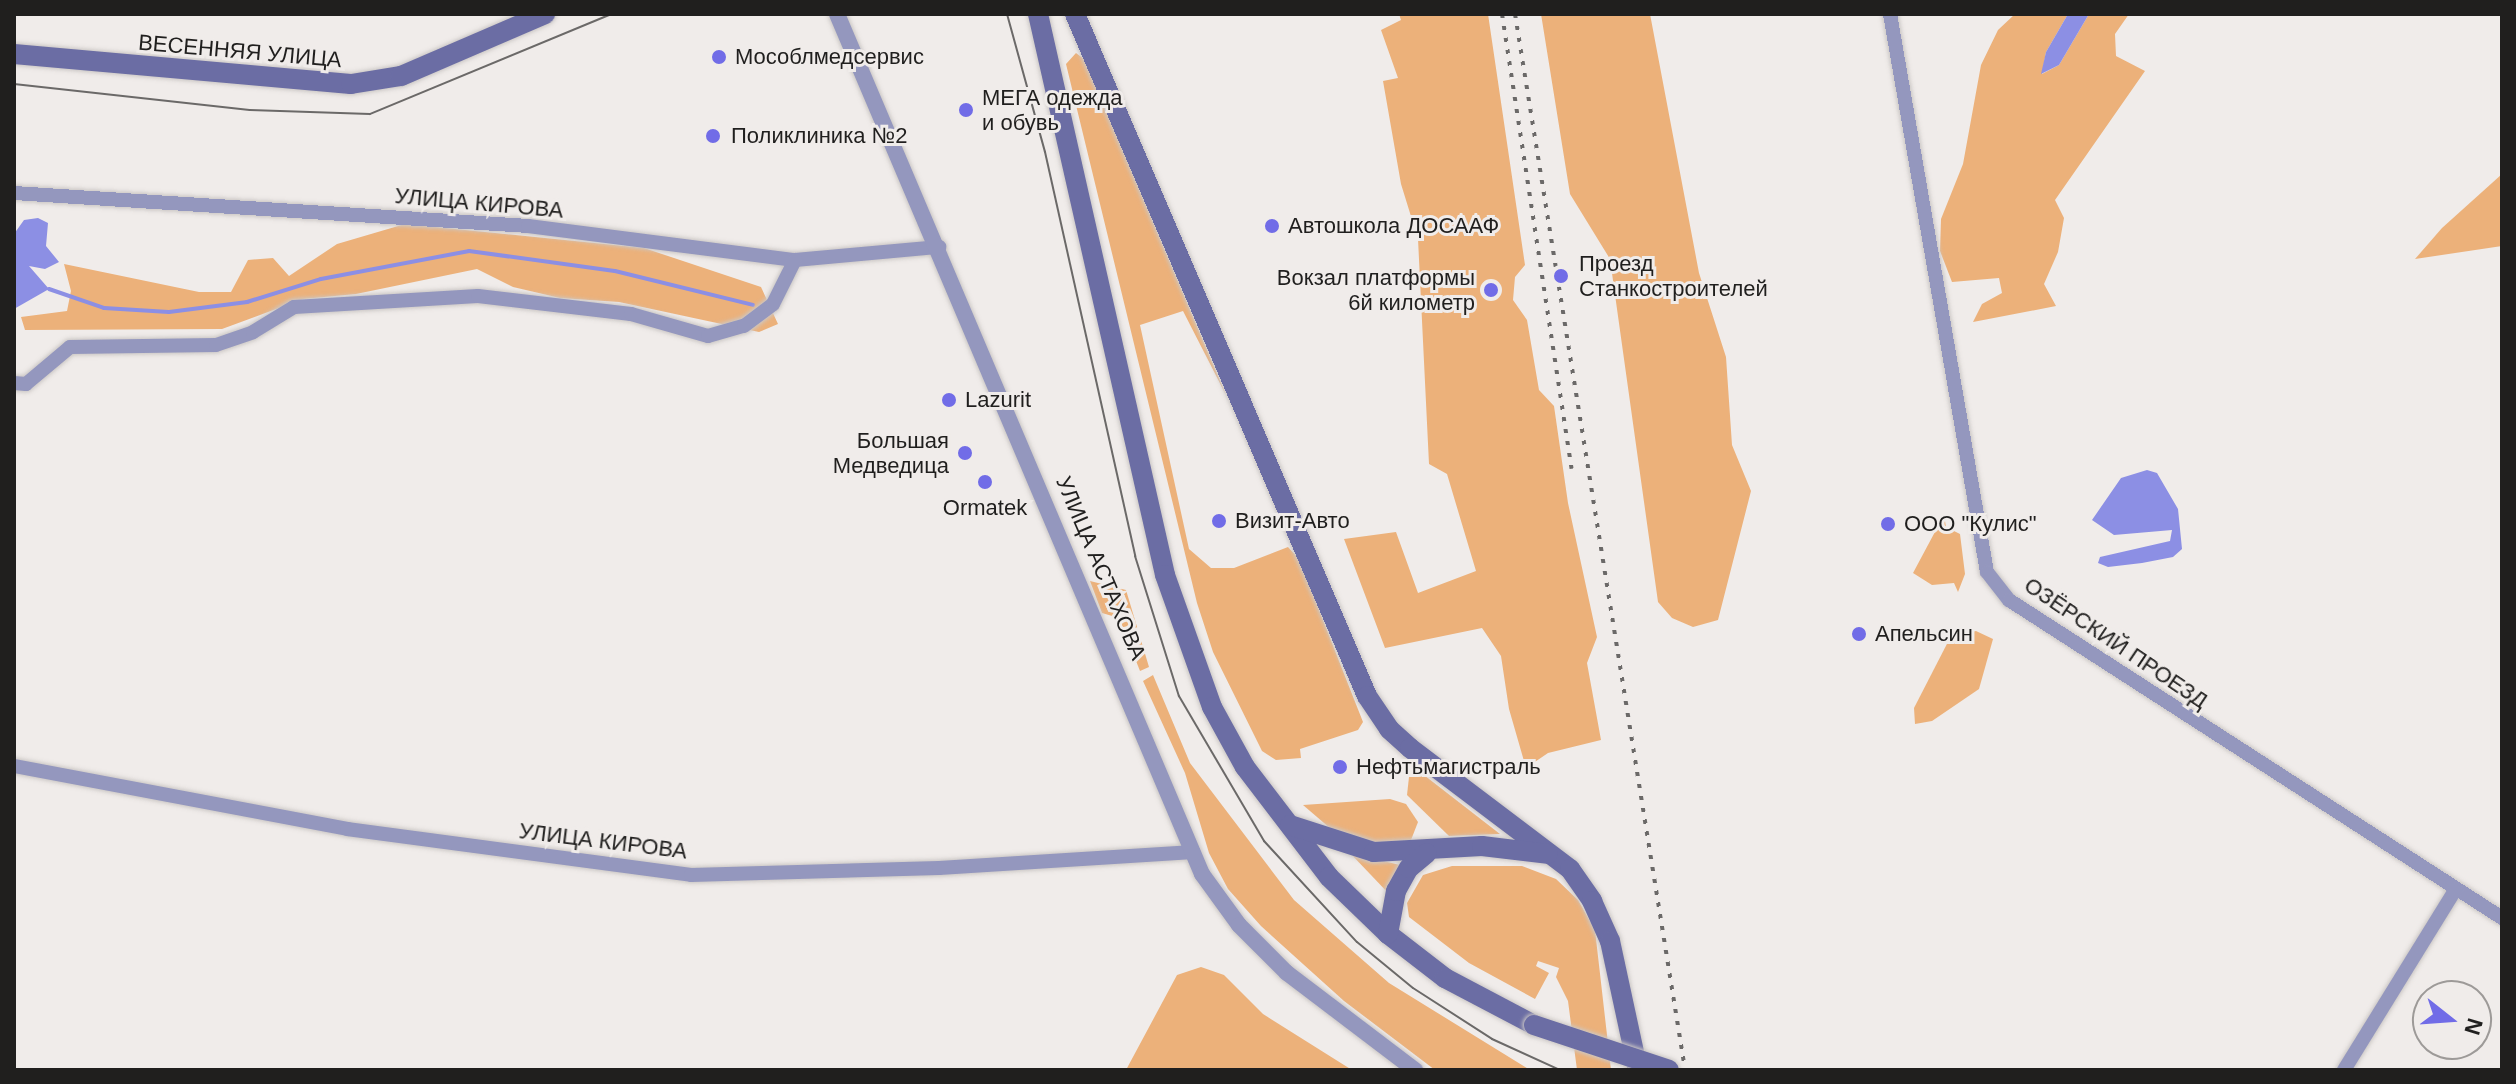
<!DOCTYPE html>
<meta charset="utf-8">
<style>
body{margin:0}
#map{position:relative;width:2516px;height:1084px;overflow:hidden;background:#f0ecea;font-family:Arial,sans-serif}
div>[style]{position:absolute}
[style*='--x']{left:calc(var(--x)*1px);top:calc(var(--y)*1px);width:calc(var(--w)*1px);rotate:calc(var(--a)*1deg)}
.green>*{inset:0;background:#ecb17a}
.water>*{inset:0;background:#8c8fe4}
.stream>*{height:4px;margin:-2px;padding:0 2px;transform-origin:2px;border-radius:2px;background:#8c8fe4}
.roads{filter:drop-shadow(0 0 2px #cbc7c5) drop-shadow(0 0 2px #cbc7c5)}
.minor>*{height:14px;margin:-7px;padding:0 7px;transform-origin:7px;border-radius:7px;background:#9497be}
.tertiary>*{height:16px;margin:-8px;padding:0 8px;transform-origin:8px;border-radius:8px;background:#9497be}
.secondary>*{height:20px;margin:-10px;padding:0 10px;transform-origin:10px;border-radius:10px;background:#6b6da4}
.tram>*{height:2px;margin:-1px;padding:0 1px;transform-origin:1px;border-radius:1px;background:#6b6968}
.rail>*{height:4px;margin-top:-2px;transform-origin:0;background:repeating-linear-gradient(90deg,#6b6968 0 4px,transparent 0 12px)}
.bridges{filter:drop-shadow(0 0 2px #cbc7c5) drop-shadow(0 0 2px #cbc7c5)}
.secondary-bridge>*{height:20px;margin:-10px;padding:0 10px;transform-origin:10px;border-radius:10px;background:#6b6da4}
.dots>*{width:22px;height:22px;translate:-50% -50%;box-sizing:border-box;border:4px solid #f0ecea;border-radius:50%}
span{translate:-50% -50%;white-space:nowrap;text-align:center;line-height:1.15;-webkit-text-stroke:6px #f0ecea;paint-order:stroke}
.street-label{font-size:22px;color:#201f1e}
.poi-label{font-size:22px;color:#201f1e}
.left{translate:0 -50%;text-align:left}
.right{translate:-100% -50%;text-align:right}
.frame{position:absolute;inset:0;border:16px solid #201f1e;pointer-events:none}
.north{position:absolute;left:2412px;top:980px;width:80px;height:80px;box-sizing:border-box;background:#f0ecea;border:2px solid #9d9a98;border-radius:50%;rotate:107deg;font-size:22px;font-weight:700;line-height:32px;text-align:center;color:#201f1e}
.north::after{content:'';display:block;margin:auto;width:28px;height:36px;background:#716ce7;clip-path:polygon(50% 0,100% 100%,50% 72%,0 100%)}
</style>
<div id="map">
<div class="green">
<div style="clip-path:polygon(1399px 14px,1488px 14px,1525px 265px,1515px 277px,1513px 300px,1527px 320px,1539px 390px,1554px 406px,1568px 503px,1597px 637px,1587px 663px,1601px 740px,1548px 753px,1526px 768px,1509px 709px,1501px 656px,1482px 628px,1385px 648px,1344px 539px,1396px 532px,1418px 593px,1476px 571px,1447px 474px,1429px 464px,1418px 239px,1401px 184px,1383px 81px,1398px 78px,1381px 30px,1401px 20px)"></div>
<div style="clip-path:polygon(1541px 14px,1650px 14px,1699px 273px,1726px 357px,1732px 445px,1751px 491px,1718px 620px,1693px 627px,1672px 618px,1658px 602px,1610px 259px,1570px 194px)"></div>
<div style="clip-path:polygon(2015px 14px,2068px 14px,2046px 52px,2042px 74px,2059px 65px,2089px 14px,2129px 14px,2115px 34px,2116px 56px,2145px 71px,2055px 200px,2064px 218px,2058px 252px,2044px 284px,2056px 306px,1973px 322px,1982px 304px,2002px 293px,1999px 278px,1952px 282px,1940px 251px,1941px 219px,1963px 164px,1981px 65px,1998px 30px)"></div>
<div style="clip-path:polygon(1076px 53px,1084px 59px,1226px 395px,1183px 311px,1140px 325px,1189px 549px,1211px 568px,1234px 568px,1288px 547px,1299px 559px,1363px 722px,1358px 730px,1300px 749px,1301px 758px,1276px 760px,1262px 751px,1213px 652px,1197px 603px,1066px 64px)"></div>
<div style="clip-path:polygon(2502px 174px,2502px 246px,2415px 259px,2442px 228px)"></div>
<div style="clip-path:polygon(405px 224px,644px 248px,761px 287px,778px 324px,759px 332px,619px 302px,560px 298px,513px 287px,477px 269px,356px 294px,303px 299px,222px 329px,25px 330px,21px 317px,67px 311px,71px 291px,64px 264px,199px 292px,231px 292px,248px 260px,273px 258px,289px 276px,337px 244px)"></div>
<div style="clip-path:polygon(1944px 515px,1946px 527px,1960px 534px,1965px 574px,1958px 592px,1954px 583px,1932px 585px,1913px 573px)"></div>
<div style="clip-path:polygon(1090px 581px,1126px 590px,1149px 667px,1140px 671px,1119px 618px,1102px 613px)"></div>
<div style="clip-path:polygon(1976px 631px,1993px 639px,1979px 689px,1932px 721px,1915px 724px,1914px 708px,1951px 636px)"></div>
<div style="clip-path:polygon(1153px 675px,1190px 763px,1294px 900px,1389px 983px,1530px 1070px,1435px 1070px,1344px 1001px,1261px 926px,1228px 889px,1209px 853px,1185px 773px,1143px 681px)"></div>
<div style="clip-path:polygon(1424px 775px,1500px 834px,1449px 836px,1407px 795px,1409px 777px)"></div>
<div style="clip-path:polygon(1390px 799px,1406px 804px,1418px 822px,1411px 840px,1396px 849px,1331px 829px,1303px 805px)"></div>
<div style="clip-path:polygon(1350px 853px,1400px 865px,1391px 896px)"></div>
<div style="clip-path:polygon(1452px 866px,1522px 866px,1556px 879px,1578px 900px,1595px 930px,1611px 1070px,1577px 1070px,1568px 1001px,1556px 977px,1559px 968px,1538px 961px,1536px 966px,1549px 973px,1535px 999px,1469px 963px,1409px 917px,1407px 903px,1423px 875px)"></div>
<div style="clip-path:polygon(1201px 967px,1224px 975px,1263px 1014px,1352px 1070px,1126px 1070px,1177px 975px)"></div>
</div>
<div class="water">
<div style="clip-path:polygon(2068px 14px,2089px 14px,2059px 65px,2041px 74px,2046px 52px)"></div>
<div style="clip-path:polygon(38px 218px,48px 223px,46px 246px,59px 262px,45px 269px,29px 266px,49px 289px,14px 309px,14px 234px,24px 220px)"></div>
<div style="clip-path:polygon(2147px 470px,2157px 473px,2178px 509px,2182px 549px,2173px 557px,2142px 563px,2108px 567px,2098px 563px,2100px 557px,2170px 541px,2172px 530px,2114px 535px,2092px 520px,2121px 478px)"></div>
</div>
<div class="stream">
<div style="--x:49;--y:289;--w:58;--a:19.1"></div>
<div style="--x:104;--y:308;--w:65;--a:3.5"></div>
<div style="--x:169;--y:312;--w:79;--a:-7.3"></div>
<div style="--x:247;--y:302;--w:77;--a:-17.3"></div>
<div style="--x:321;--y:279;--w:151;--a:-10.7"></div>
<div style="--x:469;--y:251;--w:147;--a:7.8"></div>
<div style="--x:615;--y:271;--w:142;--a:13.8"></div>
</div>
<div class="roads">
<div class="minor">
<div style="--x:1890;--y:14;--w:566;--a:80.14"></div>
<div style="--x:1987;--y:572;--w:36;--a:52"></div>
<div style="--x:2009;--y:600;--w:587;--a:32.82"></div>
<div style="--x:14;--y:193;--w:515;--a:3.67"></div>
<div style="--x:528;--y:226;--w:269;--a:7.3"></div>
<div style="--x:795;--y:260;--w:145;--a:-5.2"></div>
<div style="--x:14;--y:383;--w:12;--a:5"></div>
<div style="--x:26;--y:384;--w:57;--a:-40.1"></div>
<div style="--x:70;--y:347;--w:146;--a:-0.8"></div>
<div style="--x:216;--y:345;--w:39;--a:-19"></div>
<div style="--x:253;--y:332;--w:48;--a:-31.4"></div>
<div style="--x:294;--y:307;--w:184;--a:-3.4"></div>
<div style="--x:478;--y:296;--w:154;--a:6.7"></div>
<div style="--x:631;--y:314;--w:80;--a:15.9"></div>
<div style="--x:708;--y:336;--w:37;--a:-16"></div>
<div style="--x:744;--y:326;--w:36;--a:-37"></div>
<div style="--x:773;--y:304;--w:49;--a:-63.4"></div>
<div style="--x:14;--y:766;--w:339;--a:10.7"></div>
<div style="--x:347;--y:829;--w:347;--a:7.6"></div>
<div style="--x:691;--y:875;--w:248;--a:-1.6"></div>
<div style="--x:939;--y:868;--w:255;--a:-3.6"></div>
<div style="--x:2344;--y:1070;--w:213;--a:-58.3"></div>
</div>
<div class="tertiary">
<div style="--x:837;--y:14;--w:934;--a:67"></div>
<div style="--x:1202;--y:874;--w:63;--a:54"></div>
<div style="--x:1239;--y:925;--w:68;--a:45"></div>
<div style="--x:1287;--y:973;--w:161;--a:37.2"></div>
</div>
<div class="secondary">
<div style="--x:1038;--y:14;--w:575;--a:77.24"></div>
<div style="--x:1165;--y:575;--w:140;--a:70.4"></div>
<div style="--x:1212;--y:707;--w:68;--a:61.2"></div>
<div style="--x:1245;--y:767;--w:138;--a:52.6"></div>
<div style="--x:1329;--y:877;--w:82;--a:44"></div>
<div style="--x:1388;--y:934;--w:72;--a:37.7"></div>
<div style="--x:1445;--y:978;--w:101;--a:27.8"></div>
<div style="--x:1075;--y:14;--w:742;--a:66.82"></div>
<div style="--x:1367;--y:696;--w:40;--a:56"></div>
<div style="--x:1389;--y:729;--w:28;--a:42"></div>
<div style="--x:1410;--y:748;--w:201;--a:37.1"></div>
<div style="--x:1570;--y:869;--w:39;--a:55"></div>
<div style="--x:1592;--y:901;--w:44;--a:65.8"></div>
<div style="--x:1610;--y:941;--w:132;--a:77.8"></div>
<div style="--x:14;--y:54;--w:338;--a:5.1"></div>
<div style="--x:351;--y:84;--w:51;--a:-9.1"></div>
<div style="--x:401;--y:76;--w:157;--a:-23.3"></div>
<div style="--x:1290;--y:825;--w:88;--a:17.8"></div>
<div style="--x:1374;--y:852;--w:108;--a:-3.2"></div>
<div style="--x:1482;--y:846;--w:66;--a:6.9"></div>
<div style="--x:1388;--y:934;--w:44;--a:-79.5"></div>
<div style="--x:1396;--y:891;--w:26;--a:-61"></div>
<div style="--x:1409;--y:868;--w:23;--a:-40"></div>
</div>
</div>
<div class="tram">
<div style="--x:1007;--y:14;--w:143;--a:74.6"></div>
<div style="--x:1045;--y:152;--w:414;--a:77.4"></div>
<div style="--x:1135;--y:556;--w:147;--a:72.6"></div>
<div style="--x:1179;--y:696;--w:168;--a:59.6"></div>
<div style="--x:1264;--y:841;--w:137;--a:47.4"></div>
<div style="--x:1357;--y:942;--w:72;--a:39.4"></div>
<div style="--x:1413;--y:988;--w:94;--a:32.8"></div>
<div style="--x:1492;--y:1039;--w:75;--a:24.5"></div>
<div style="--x:14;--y:84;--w:237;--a:6.3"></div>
<div style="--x:250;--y:110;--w:120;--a:1.9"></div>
<div style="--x:370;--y:114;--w:261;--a:-22.5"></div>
</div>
<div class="rail">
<div style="--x:1502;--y:14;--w:460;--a:81.3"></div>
<div style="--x:1515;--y:14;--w:1070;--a:80.85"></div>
</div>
<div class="bridges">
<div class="secondary-bridge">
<div style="--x:1534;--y:1025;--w:142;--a:18.4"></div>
</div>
</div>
<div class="dots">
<div style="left:719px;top:57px;background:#716ce7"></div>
<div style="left:966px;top:110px;background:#716ce7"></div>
<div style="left:713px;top:136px;background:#716ce7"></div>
<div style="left:1272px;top:226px;background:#716ce7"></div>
<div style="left:1561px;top:276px;background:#716ce7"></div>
<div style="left:1491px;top:290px;background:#716ce7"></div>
<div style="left:949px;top:400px;background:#716ce7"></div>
<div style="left:965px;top:453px;background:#716ce7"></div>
<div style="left:985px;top:482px;background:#716ce7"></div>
<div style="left:1219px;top:521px;background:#716ce7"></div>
<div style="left:1888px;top:524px;background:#716ce7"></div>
<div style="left:1859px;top:634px;background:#716ce7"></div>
<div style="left:1340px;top:767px;background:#716ce7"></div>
</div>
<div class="street-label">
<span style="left:240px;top:51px;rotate:5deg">ВЕСЕННЯЯ УЛИЦА</span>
<span style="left:479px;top:203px;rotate:5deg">УЛИЦА КИРОВА</span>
<span style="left:1101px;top:568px;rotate:67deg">УЛИЦА АСТАХОВА</span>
<span style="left:2116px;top:643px;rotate:34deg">ОЗЁРСКИЙ ПРОЕЗД</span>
<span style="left:603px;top:841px;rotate:7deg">УЛИЦА КИРОВА</span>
</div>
<div class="poi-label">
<span class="left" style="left:735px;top:57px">Мособлмедсервис</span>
<span class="left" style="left:982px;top:110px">МЕГА одежда<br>и обувь</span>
<span class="left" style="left:731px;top:136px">Поликлиника №2</span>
<span class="left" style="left:1288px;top:226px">Автошкола ДОСААФ</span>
<span class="left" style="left:1579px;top:276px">Проезд<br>Станкостроителей</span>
<span class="right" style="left:1475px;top:290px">Вокзал платформы<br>6й километр</span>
<span class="left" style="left:965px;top:400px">Lazurit</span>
<span class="right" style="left:949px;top:453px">Большая<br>Медведица</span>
<span style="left:985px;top:508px">Ormatek</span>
<span class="left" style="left:1235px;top:521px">Визит-Авто</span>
<span class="left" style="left:1904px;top:524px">ООО "Кулис"</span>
<span class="left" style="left:1875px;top:634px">Апельсин</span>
<span class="left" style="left:1356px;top:767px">Нефтьмагистраль</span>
</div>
<div class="frame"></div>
<div class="north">N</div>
</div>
